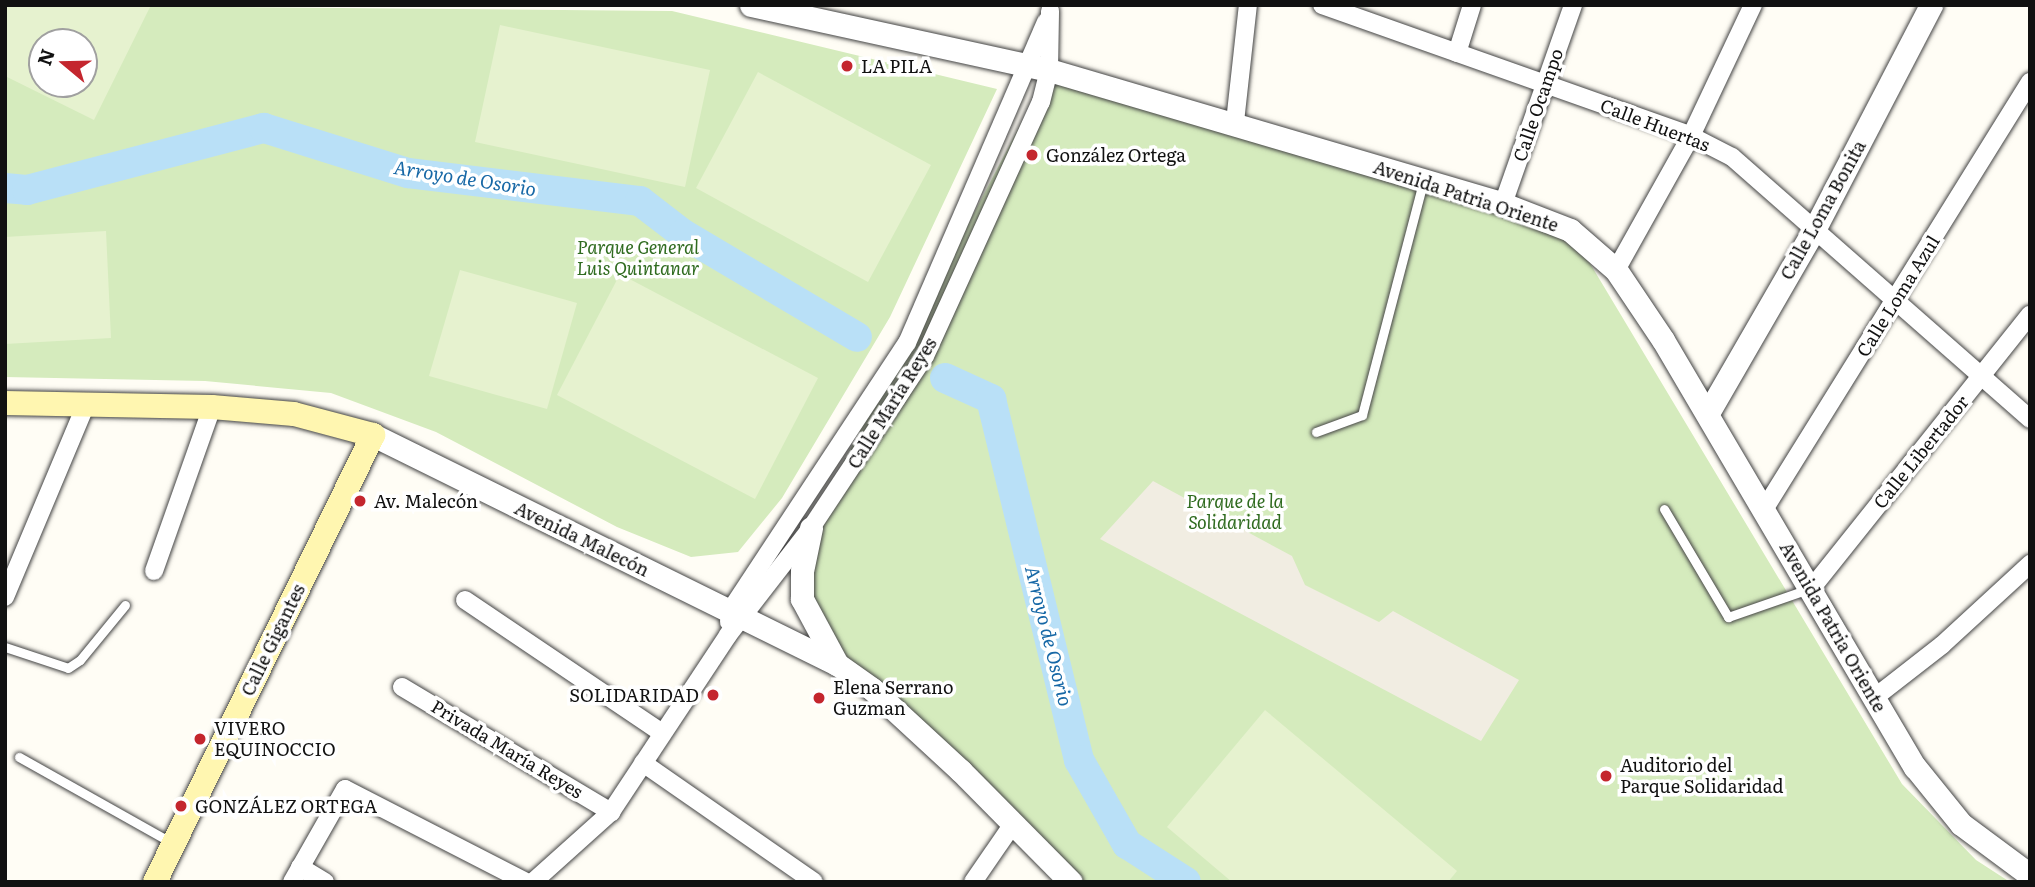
<!DOCTYPE html>
<meta charset="utf-8">
<style>
body{margin:0}
#map{position:relative;width:2035px;height:887px;overflow:hidden;background:#fffdf5;font-family:Literata,serif}
div>[style]{position:absolute}
[style*='--x']{left:calc(var(--x)*1px);top:calc(var(--y)*1px);width:calc(var(--w)*1px);rotate:calc(var(--a)*1deg)}
.green>*{inset:0;background:#d5ebbd}
.pitch>*{inset:0;background:#e6f2cf}
.plaza>*{inset:0;background:#f1ede2}
.river>*{height:30px;margin:-15px;padding:0 15px;transform-origin:15px;border-radius:15px;background:#b9e0f7}
.roads{filter:drop-shadow(0 0 2px #444) drop-shadow(0 0 2px #444)}
.service>*{height:9px;margin:-4.5px;padding:0 4.5px;transform-origin:4.5px;border-radius:4.5px;background:#fff}
.minor>*{height:18px;margin:-9px;padding:0 9px;transform-origin:9px;border-radius:9px;background:#fff}
.tertiary>*{height:23px;margin:-11.5px;padding:0 11.5px;transform-origin:11.5px;border-radius:11.5px;background:#fff}
.secondary>*{height:24px;margin:-12px;padding:0 12px;transform-origin:12px;border-radius:12px;background:#fff6b0}
.dots>*{width:19px;height:19px;translate:-50% -50%;box-sizing:border-box;border:4px solid #fff;border-radius:50%}
span{translate:-50% -50%;white-space:nowrap;text-align:center;line-height:1.15;-webkit-text-stroke:7px #fff;paint-order:stroke}
.poi-label{font-size:18px;color:#111}
.left{translate:0 -50%;text-align:left}
.right{translate:-100% -50%;text-align:right}
.street-label{font-size:18px;color:#111}
.park-label{font-size:18px;color:#2f6b1f;font-style:italic}
.water-label{font-size:19px;color:#1768a6;font-style:italic}
.frame{position:absolute;inset:0;border:7px solid #111;pointer-events:none}
.north{position:absolute;left:28px;top:28px;width:70px;height:70px;box-sizing:border-box;background:#fff;border:2px solid #a0a0a0;border-radius:50%;rotate:289deg;font-size:19px;font-weight:700;line-height:28px;text-align:center;color:#111}
.north::after{content:'';display:block;margin:auto;width:24px;height:32px;background:#c4262e;clip-path:polygon(50% 0,100% 100%,50% 72%,0 100%)}
</style>
<div id="map">
<div class="green">
<div style="clip-path:polygon(evenodd,5px 5px,672px 11px,997px 89px,890px 317px,782px 498px,738px 552px,691px 557px,617px 527px,436px 432px,331px 393px,205px 381px,5px 377px,5px 5px,42px 42px,84px 42px,84px 84px,42px 84px,42px 42px)"></div>
<div style="clip-path:polygon(1049px 70px,1570px 230px,1902px 784px,1976px 860px,2010px 882px,1068px 882px,837px 664px,802px 599px,803px 539px)"></div>
</div>
<div class="pitch">
<div style="clip-path:polygon(evenodd,5px 5px,151px 5px,94px 120px,5px 76px,5px 5px,84px 42px,84px 84px,42px 84px,42px 42px,84px 42px)"></div>
<div style="clip-path:polygon(500px 25px,710px 70px,685px 187px,475px 142px)"></div>
<div style="clip-path:polygon(758px 72px,931px 165px,868px 282px,696px 188px)"></div>
<div style="clip-path:polygon(106px 231px,111px 338px,5px 344px,5px 237px)"></div>
<div style="clip-path:polygon(460px 270px,577px 303px,547px 409px,429px 376px)"></div>
<div style="clip-path:polygon(620px 274px,818px 378px,755px 499px,557px 395px)"></div>
<div style="clip-path:polygon(1265px 710px,1457px 871px,1448px 882px,1232px 882px,1167px 827px)"></div>
</div>
<div class="plaza">
<div style="clip-path:polygon(1153px 481px,1292px 556px,1305px 585px,1379px 622px,1393px 611px,1519px 680px,1481px 741px,1100px 539px)"></div>
</div>
<div class="river">
<div style="--x:5;--y:188;--w:22;--a:5"></div>
<div style="--x:27;--y:190;--w:245;--a:-14.7"></div>
<div style="--x:264;--y:128;--w:151;--a:17.4"></div>
<div style="--x:408;--y:173;--w:234;--a:6.9"></div>
<div style="--x:640;--y:201;--w:54;--a:37.5"></div>
<div style="--x:683;--y:234;--w:202;--a:30.6"></div>
<div style="--x:945;--y:378;--w:51;--a:24.5"></div>
<div style="--x:991;--y:399;--w:372;--a:76.3"></div>
<div style="--x:1079;--y:760;--w:97;--a:60.3"></div>
<div style="--x:1127;--y:844;--w:70;--a:32.8"></div>
</div>
<div class="roads">
<div class="service">
<div style="--x:1316;--y:432;--w:49;--a:-20.3"></div>
<div style="--x:1362;--y:415;--w:240;--a:-75.3"></div>
<div style="--x:1664;--y:509;--w:126;--a:59.3"></div>
<div style="--x:1728;--y:617;--w:86;--a:-19.1"></div>
<div style="--x:5;--y:647;--w:66;--a:18.4"></div>
<div style="--x:68;--y:668;--w:14;--a:-34"></div>
<div style="--x:80;--y:660;--w:71;--a:-50.7"></div>
<div style="--x:19;--y:757;--w:176;--a:29.3"></div>
</div>
<div class="minor">
<div style="--x:1322;--y:5;--w:392;--a:19.5"></div>
<div style="--x:1691;--y:136;--w:46;--a:27.1"></div>
<div style="--x:1732;--y:157;--w:397;--a:41.3"></div>
<div style="--x:1457;--y:53;--w:50;--a:-72.6"></div>
<div style="--x:1235;--y:122;--w:118;--a:-83.7"></div>
<div style="--x:1503;--y:204;--w:211;--a:-70.6"></div>
<div style="--x:1616;--y:270;--w:154;--a:-60.8"></div>
<div style="--x:1691;--y:136;--w:145;--a:-64.7"></div>
<div style="--x:1765;--y:508;--w:502;--a:-58.12"></div>
<div style="--x:154;--y:571;--w:174;--a:-70.5"></div>
<div style="--x:1811;--y:589;--w:351;--a:-51.4"></div>
<div style="--x:5;--y:597;--w:209;--a:-67.2"></div>
<div style="--x:465;--y:600;--w:236;--a:34"></div>
<div style="--x:729;--y:622;--w:11;--a:-85"></div>
<div style="--x:730;--y:611;--w:321;--a:-56.6"></div>
<div style="--x:907;--y:343;--w:350;--a:-66.6"></div>
<div style="--x:402;--y:687;--w:244;--a:30.9"></div>
<div style="--x:1874;--y:698;--w:86;--a:-37.9"></div>
<div style="--x:1942;--y:645;--w:120;--a:-42.6"></div>
<div style="--x:643;--y:763;--w:208;--a:34.8"></div>
<div style="--x:300;--y:867;--w:29;--a:31"></div>
<div style="--x:292;--y:882;--w:107;--a:-60.3"></div>
<div style="--x:345;--y:789;--w:203;--a:27.2"></div>
<div style="--x:533;--y:882;--w:105;--a:-41.9"></div>
<div style="--x:611;--y:812;--w:212;--a:-56.5"></div>
<div style="--x:728;--y:635;--w:135;--a:-52.2"></div>
<div style="--x:811;--y:528;--w:206;--a:-56.5"></div>
<div style="--x:925;--y:356;--w:279;--a:-65.5"></div>
<div style="--x:1041;--y:102;--w:33;--a:-76"></div>
<div style="--x:1049;--y:70;--w:59;--a:-89"></div>
<div style="--x:973;--y:882;--w:70;--a:-55.4"></div>
</div>
<div class="tertiary">
<div style="--x:751;--y:5;--w:305;--a:12.3"></div>
<div style="--x:1049;--y:70;--w:473;--a:16.4"></div>
<div style="--x:1503;--y:204;--w:72;--a:21.2"></div>
<div style="--x:1570;--y:230;--w:61;--a:41"></div>
<div style="--x:1616;--y:270;--w:84;--a:56.1"></div>
<div style="--x:1663;--y:340;--w:496;--a:59.5"></div>
<div style="--x:1915;--y:767;--w:73;--a:51.1"></div>
<div style="--x:1961;--y:824;--w:86;--a:36.5"></div>
<div style="--x:1708;--y:413;--w:214;--a:-60"></div>
<div style="--x:1815;--y:228;--w:251;--a:-62.5"></div>
<div style="--x:373;--y:435;--w:517;--a:26.27"></div>
<div style="--x:837;--y:664;--w:43;--a:35.5"></div>
<div style="--x:872;--y:689;--w:121;--a:42.7"></div>
<div style="--x:961;--y:771;--w:156;--a:45.3"></div>
<div style="--x:811;--y:528;--w:44;--a:101.8"></div>
<div style="--x:802;--y:571;--w:28;--a:90"></div>
<div style="--x:802;--y:599;--w:74;--a:61.7"></div>
</div>
<div class="secondary">
<div style="--x:5;--y:403;--w:207;--a:1.1"></div>
<div style="--x:212;--y:407;--w:82;--a:4.9"></div>
<div style="--x:294;--y:414;--w:82;--a:14.9"></div>
<div style="--x:373;--y:435;--w:497;--a:116"></div>
</div>
</div>
<div class="dots">
<div style="left:847px;top:66px;background:#c4262e"></div>
<div style="left:1032px;top:155px;background:#c4262e"></div>
<div style="left:360px;top:501px;background:#c4262e"></div>
<div style="left:713px;top:695px;background:#c4262e"></div>
<div style="left:819px;top:698px;background:#c4262e"></div>
<div style="left:200px;top:739px;background:#c4262e"></div>
<div style="left:1606px;top:776px;background:#c4262e"></div>
<div style="left:181px;top:806px;background:#c4262e"></div>
</div>
<div class="poi-label">
<span class="left" style="left:861px;top:66px">LA PILA</span>
<span class="left" style="left:1046px;top:155px">González Ortega</span>
<span class="left" style="left:374px;top:501px">Av. Malecón</span>
<span class="left" style="left:833px;top:698px">Elena Serrano<br>Guzman</span>
<span class="right" style="left:699px;top:695px">SOLIDARIDAD</span>
<span class="left" style="left:214px;top:739px">VIVERO<br>EQUINOCCIO</span>
<span class="left" style="left:1620px;top:776px">Auditorio del<br>Parque Solidaridad</span>
<span class="left" style="left:195px;top:806px">GONZÁLEZ ORTEGA</span>
</div>
<div class="street-label">
<span style="left:1538px;top:105px;rotate:-71deg">Calle Ocampo</span>
<span style="left:1655px;top:125px;rotate:21deg">Calle Huertas</span>
<span style="left:1466px;top:196px;rotate:18deg">Avenida Patria Oriente</span>
<span style="left:1823px;top:210px;rotate:-61deg">Calle Loma Bonita</span>
<span style="left:1898px;top:296px;rotate:-58deg">Calle Loma Azul</span>
<span style="left:892px;top:403px;rotate:-58deg">Calle María Reyes</span>
<span style="left:1921px;top:452px;rotate:-51deg">Calle Libertador</span>
<span style="left:582px;top:539px;rotate:26deg">Avenida Malecón</span>
<span style="left:1833px;top:627px;rotate:60deg">Avenida Patria Oriente</span>
<span style="left:273px;top:640px;rotate:-64deg">Calle Gigantes</span>
<span style="left:507px;top:749px;rotate:31deg">Privada María Reyes</span>
</div>
<div class="park-label">
<span style="left:638px;top:258px">Parque General<br>Luis Quintanar</span>
<span style="left:1235px;top:512px">Parque de la<br>Solidaridad</span>
</div>
<div class="water-label">
<span style="left:465px;top:178px;rotate:9deg">Arroyo de Osorio</span>
<span style="left:1049px;top:636px;rotate:76deg">Arroyo de Osorio</span>
</div>
<div class="frame"></div>
<div class="north">N</div>
</div>
